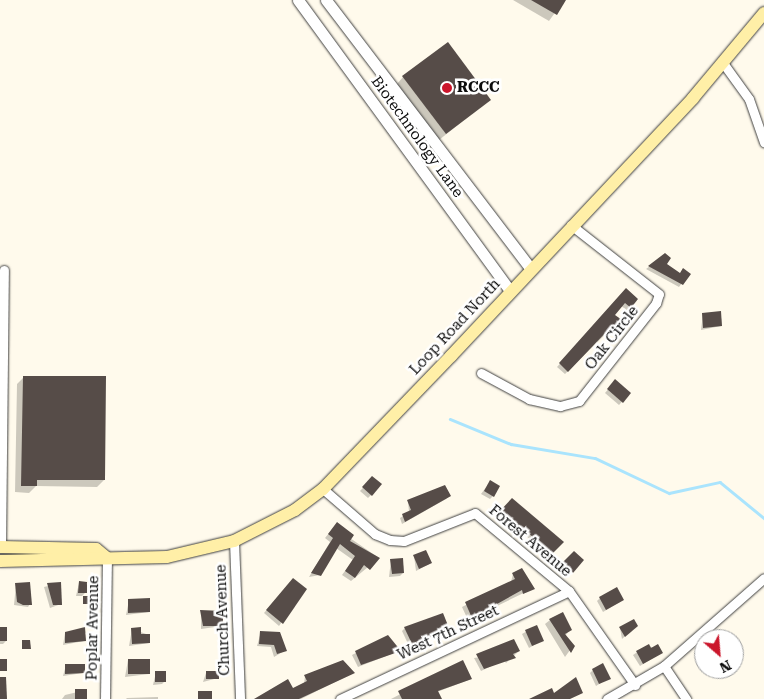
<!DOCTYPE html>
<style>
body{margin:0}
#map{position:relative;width:764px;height:699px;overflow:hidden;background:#fffaec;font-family:"Roboto Serif",serif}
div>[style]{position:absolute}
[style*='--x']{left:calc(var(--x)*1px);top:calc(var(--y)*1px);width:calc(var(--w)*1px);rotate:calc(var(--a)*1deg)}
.shadow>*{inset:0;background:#0003}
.stream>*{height:2.5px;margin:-1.25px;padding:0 1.25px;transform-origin:1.25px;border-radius:1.25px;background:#aae4fd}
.building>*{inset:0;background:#564c48}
.roads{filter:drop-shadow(0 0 1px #3f3f3f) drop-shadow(0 0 1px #3f3f3f)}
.minor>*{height:9px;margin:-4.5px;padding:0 4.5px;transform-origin:4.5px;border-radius:4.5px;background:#fff}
.tertiary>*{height:11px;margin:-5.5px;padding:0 5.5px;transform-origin:5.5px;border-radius:5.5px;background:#fff}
.secondary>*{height:12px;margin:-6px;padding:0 6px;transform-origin:6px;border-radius:6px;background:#ffefa7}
.dots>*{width:14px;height:14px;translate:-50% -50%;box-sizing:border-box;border:2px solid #fff;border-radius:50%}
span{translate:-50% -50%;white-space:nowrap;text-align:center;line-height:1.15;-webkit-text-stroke:5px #fff;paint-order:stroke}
.poi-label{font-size:15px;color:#0c0c0c;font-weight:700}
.left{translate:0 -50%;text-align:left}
.street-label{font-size:15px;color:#0c0c0c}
.north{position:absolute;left:694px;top:629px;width:50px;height:50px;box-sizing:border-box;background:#fff;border:1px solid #9e9e9e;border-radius:50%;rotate:153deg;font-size:14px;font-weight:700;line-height:20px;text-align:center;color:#0c0c0c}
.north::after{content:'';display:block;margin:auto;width:18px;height:22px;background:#cb162b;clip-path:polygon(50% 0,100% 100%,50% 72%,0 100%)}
</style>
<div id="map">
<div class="shadow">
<div style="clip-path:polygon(513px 0,564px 0,549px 21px)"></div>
<div style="clip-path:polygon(403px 77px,489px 100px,439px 140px,397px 84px)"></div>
<div style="clip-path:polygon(665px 255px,665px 264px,679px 274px,689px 274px,679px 287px,646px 269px)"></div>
<div style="clip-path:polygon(626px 290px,637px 299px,627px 310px,621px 306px,613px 315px,620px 320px,565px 374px,557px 367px)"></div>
<div style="clip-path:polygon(703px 314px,721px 326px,701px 330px)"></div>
<div style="clip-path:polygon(24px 377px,104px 480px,97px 487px,36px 486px,29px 493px,15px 492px,17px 384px)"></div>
<div style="clip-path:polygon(615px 381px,629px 394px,619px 405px,605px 393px)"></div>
<div style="clip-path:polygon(373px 477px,371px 495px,368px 498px,360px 491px)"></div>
<div style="clip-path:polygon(490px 482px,493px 496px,490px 499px,481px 494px)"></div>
<div style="clip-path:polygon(449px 496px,446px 499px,402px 524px,400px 518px,409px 512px,408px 501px)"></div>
<div style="clip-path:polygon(512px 499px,562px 542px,550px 555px,498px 514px)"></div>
<div style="clip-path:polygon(334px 527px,379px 558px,351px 581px,342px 575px,353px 560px,336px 548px,320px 575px,309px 577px,330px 542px,325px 538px)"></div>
<div style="clip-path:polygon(574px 552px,582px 560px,569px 575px,560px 567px)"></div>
<div style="clip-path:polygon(414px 556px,431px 563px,416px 571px)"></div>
<div style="clip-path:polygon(391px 560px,403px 573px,400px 576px,389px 577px)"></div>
<div style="clip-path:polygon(513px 574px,534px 588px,468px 620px,462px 607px,511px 582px)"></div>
<div style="clip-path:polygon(290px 582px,306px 589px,279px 626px,264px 613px)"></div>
<div style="clip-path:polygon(60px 583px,61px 604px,50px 608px,44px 587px)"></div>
<div style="clip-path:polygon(79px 583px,85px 593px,82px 596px,76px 596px)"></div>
<div style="clip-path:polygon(16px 584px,30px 604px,28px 607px,14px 605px)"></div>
<div style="clip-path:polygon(600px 598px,623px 600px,603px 612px,597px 601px)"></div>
<div style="clip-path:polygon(129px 600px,149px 612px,126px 615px)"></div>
<div style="clip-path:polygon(201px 611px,222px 626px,201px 629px)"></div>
<div style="clip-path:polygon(550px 620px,570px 630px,565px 636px,573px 646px,565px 657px,545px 624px)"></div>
<div style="clip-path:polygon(536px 626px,543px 640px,529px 648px,522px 634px)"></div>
<div style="clip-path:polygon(0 628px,6px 641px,3px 644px,0 644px)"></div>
<div style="clip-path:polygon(405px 628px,448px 628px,410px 648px,402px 631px)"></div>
<div style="clip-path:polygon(620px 628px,633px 629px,622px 639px)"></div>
<div style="clip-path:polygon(132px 629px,149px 635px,149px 643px,129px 646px)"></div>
<div style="clip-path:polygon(261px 632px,286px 650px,274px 657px,271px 647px,257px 646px)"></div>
<div style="clip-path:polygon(65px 633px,84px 641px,63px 645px)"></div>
<div style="clip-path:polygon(388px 636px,399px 651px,358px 667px,352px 655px)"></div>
<div style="clip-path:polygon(648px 645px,661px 653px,640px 666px,633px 655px)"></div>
<div style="clip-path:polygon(519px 651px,506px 663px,504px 660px,481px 671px,474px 658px)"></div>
<div style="clip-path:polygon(128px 660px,149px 674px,125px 677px)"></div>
<div style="clip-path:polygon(462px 662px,471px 679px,437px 692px,437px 699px,391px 699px)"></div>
<div style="clip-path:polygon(66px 665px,83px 673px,63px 676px)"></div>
<div style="clip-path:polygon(593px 670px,609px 678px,596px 686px,590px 673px)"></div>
<div style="clip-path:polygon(156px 672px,165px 681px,162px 684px,153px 685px)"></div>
<div style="clip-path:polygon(206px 673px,218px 678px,203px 682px)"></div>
<div style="clip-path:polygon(353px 673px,301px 699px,257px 699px,292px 690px,304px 684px,305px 676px)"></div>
<div style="clip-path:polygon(86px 690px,86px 699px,62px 699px,65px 695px)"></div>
<div style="clip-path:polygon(158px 697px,158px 699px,126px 699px,127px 698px)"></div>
</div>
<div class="stream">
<div style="--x:450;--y:419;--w:66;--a:22.3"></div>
<div style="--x:511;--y:444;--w:85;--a:9.5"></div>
<div style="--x:595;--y:458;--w:82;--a:25.3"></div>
<div style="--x:669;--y:493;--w:52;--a:-12.2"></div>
<div style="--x:720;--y:482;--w:57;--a:39.3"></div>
</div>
<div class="building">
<div style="clip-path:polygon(531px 0,566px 0,557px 15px)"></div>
<div style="clip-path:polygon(448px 42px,491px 100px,446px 134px,402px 76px)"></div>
<div style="clip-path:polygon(665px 253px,671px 258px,667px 264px,680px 273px,683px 268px,691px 274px,683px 285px,648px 266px)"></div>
<div style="clip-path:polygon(626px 288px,638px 299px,631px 308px,625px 303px,615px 315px,622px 320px,612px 332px,609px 329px,568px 372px,559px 363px)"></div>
<div style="clip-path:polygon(721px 311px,722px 326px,703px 328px,702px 313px)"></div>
<div style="clip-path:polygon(23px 376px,106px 376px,105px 480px,37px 480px,37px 486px,21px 486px)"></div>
<div style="clip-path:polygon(615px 379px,631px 393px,623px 403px,607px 389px)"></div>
<div style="clip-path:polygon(372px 476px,382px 484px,372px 496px,362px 487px)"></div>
<div style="clip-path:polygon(490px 480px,500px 486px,494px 497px,484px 491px)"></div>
<div style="clip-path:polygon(445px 485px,451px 496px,405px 522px,402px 514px,411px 510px,407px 500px)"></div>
<div style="clip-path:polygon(512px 498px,564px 542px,553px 553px,500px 511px)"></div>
<div style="clip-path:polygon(337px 522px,354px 535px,350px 541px,380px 558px,370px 570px,364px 565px,355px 578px,345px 571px,355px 556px,340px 544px,321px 576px,311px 573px,333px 538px,328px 534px)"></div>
<div style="clip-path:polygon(426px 550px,432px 563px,419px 569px,413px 555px)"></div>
<div style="clip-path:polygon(574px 551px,584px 560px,573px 573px,562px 563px)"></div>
<div style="clip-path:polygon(403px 558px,404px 573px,392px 574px,390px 559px)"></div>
<div style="clip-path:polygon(522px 568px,535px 589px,523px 594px,522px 590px,472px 618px,465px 602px,515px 579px,512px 573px)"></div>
<div style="clip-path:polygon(293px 578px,307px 589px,283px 624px,266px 610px)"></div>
<div style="clip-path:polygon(79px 581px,87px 582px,87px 593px,78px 593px)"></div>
<div style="clip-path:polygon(30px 582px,32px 605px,23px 605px,17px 602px,15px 583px)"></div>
<div style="clip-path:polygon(61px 582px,62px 605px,53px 605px,47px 583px)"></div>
<div style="clip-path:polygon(617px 587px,624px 600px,606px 610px,599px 597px)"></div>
<div style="clip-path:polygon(83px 596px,93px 596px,93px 604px,83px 604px)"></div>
<div style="clip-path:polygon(150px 598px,150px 612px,128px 613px,128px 599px)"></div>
<div style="clip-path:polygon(200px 610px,223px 611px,223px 626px,203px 626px)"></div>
<div style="clip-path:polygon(563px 612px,572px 630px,565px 634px,575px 646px,571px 653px,549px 619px)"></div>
<div style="clip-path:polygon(443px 613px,449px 628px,413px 646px,404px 627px)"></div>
<div style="clip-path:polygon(634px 619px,638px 626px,625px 637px,619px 627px)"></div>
<div style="clip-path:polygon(537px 625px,544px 641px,532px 646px,525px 630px)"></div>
<div style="clip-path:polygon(0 627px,7px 627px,7px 641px,0 641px)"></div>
<div style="clip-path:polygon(85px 627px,86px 641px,65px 643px,65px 632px)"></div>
<div style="clip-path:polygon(141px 627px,141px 634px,150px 634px,150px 643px,132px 644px,131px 628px)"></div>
<div style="clip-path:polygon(260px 631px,280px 632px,287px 651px,277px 654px,274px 645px,259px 644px)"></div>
<div style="clip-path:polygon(388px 635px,401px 651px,361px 665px,355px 651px)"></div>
<div style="clip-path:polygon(514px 639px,520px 651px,513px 654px,516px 658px,484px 669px,476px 654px)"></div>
<div style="clip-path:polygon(22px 640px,30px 640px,31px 649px,22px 649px)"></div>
<div style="clip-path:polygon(649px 644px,651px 648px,658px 644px,663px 653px,643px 664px,636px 651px)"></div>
<div style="clip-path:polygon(0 659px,7px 659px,7px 671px,0 671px)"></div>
<div style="clip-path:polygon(128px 659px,150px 659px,150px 674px,128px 674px)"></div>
<div style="clip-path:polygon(343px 660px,355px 673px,299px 699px,254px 699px,288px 679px,293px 688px,307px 681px,304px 675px)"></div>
<div style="clip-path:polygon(463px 660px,472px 679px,438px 691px,442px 699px,402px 699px,398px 691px)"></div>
<div style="clip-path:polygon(603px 663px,611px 679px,599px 684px,592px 669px)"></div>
<div style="clip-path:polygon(65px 664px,85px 664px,85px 673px,65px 674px)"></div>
<div style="clip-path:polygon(155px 671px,166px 671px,166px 682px,155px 682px)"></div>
<div style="clip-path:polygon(206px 671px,219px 671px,219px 679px,206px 679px)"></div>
<div style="clip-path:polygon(0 677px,6px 677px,7px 699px,0 699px)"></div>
<div style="clip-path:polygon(576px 677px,583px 693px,570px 699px,529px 699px,552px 688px,554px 693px)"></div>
<div style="clip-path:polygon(75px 689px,87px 689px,87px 699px,75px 699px)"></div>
<div style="clip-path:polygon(198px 691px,212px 691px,212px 699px,198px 699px)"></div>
</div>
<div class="roads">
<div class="minor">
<div style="--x:723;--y:63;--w:44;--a:54.2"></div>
<div style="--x:749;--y:99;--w:46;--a:70.8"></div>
<div style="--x:481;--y:373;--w:55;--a:28.4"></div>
<div style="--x:529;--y:399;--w:32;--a:13"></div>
<div style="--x:560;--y:406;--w:20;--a:-15"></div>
<div style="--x:579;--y:401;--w:125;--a:-51.8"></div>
<div style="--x:656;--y:303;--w:9;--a:-72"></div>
<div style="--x:659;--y:294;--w:112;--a:-141.9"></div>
<div style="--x:323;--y:489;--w:69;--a:40.9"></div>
<div style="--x:375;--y:534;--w:16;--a:22"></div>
<div style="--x:390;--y:540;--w:14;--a:4"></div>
<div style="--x:404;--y:541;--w:76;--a:-21.5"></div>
<div style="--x:475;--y:513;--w:122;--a:39.7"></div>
<div style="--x:569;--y:591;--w:115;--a:54.9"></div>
<div style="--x:234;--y:541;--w:158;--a:87.8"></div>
<div style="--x:1;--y:547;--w:277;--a:-89.4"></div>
<div style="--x:664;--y:666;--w:40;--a:56"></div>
<div style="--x:105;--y:699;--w:141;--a:-89.2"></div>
<div style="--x:340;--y:699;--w:253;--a:-25.2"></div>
<div style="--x:607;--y:699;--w:66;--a:-30.1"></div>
<div style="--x:664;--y:666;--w:133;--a:-41.3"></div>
</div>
<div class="tertiary">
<div style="--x:298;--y:0;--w:360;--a:53.9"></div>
<div style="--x:326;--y:0;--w:338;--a:52.7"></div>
</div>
<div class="secondary">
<div style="--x:0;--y:547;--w:96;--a:1.2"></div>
<div style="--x:96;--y:549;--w:14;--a:39"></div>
<div style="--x:0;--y:561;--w:167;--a:-1.4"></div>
<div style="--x:167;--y:557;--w:69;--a:-13.4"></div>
<div style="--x:234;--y:541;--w:68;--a:-26.9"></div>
<div style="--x:295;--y:510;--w:35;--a:-37"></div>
<div style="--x:323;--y:489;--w:185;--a:-46.1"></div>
<div style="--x:451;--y:356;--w:354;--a:-46.8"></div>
<div style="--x:693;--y:98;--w:111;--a:-50.1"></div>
</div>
</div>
<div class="dots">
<div style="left:447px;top:88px;background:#cb162b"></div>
</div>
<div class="poi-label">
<span class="left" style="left:457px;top:88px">RCCC</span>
</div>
<div class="street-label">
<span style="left:417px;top:137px;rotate:54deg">Biotechnology Lane</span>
<span style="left:455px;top:327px;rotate:-47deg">Loop Road North</span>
<span style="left:612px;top:338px;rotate:-52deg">Oak Circle</span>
<span style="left:530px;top:541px;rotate:40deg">Forest Avenue</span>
<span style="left:223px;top:620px;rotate:-92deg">Church Avenue</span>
<span style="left:93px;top:628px;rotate:-89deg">Poplar Avenue</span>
<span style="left:448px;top:633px;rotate:-25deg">West 7th Street</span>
</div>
<div class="north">N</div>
</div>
